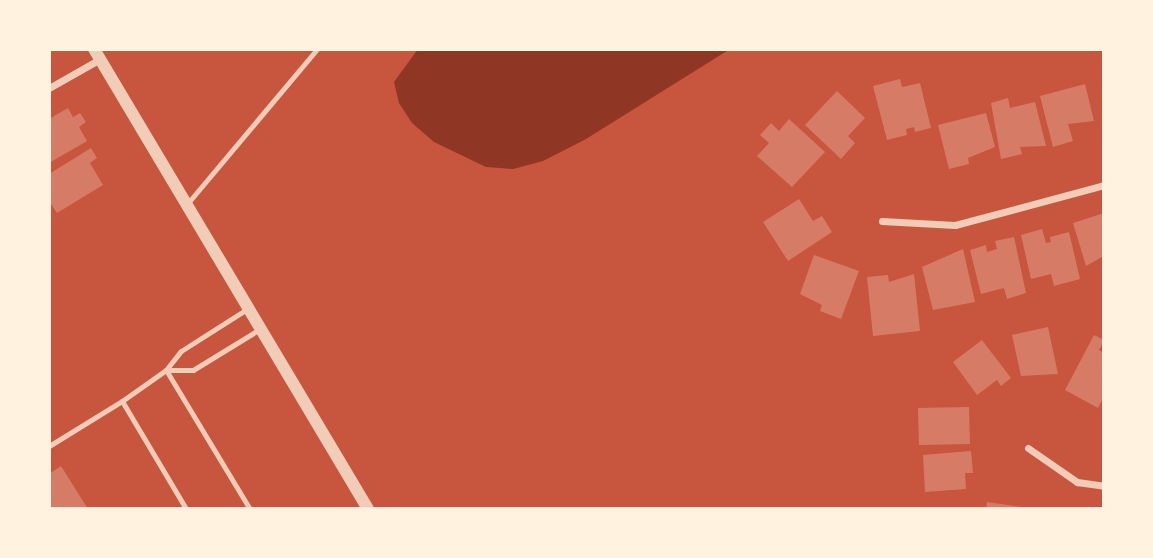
<!DOCTYPE html>
<style>
body{margin:0}
#map{position:relative;width:1153px;height:558px;overflow:hidden;background:#c8553d;font-family:Arial,sans-serif}
div>[style]{position:absolute}
[style*='--x']{left:calc(var(--x)*1px);top:calc(var(--y)*1px);width:calc(var(--w)*1px);rotate:calc(var(--a)*1deg)}
.water>*{inset:0;background:#8f3625}
.building>*{inset:0;background:#d67c66}
.service>*{height:5px;margin:-2.5px;padding:0 2.5px;transform-origin:2.5px;border-radius:2.5px;background:#f1ccb7}
.minor>*{height:7px;margin:-3.5px;padding:0 3.5px;transform-origin:3.5px;border-radius:3.5px;background:#f1ccb7}
.tertiary>*{height:12px;margin:-6px;padding:0 6px;transform-origin:6px;border-radius:6px;background:#f1ccb7}
span{translate:-50% -50%;white-space:nowrap;text-align:center;line-height:1.15;-webkit-text-stroke:5px #fff3e0;paint-order:stroke}
.frame{position:absolute;inset:0;border:51px solid #fff3e0;pointer-events:none}
</style>
<div id="map">
<div class="water">
<div style="clip-path:polygon(418px 49px,730px 49px,586px 139px,543px 161px,513px 169px,486px 167px,434px 142px,412px 123px,399px 103px,394px 82px)"></div>
</div>
<div class="building">
<div style="clip-path:polygon(900px 79px,902px 87px,920px 83px,931px 128px,915px 132px,914px 127px,906px 129px,907px 135px,887px 140px,873px 86px)"></div>
<div style="clip-path:polygon(1085px 84px,1094px 121px,1068px 124px,1073px 141px,1053px 147px,1040px 96px)"></div>
<div style="clip-path:polygon(837px 91px,865px 118px,848px 136px,855px 143px,841px 159px,805px 125px)"></div>
<div style="clip-path:polygon(1008px 98px,1010px 108px,1035px 102px,1046px 146px,1020px 147px,1022px 154px,1001px 159px,991px 103px)"></div>
<div style="clip-path:polygon(68px 108px,73px 117px,80px 113px,86px 122px,79px 127px,87px 141px,49px 163px,49px 119px)"></div>
<div style="clip-path:polygon(986px 113px,995px 147px,968px 158px,969px 164px,949px 169px,938px 125px)"></div>
<div style="clip-path:polygon(789px 119px,825px 152px,792px 187px,757px 156px,769px 143px,760px 135px,771px 123px,779px 131px)"></div>
<div style="clip-path:polygon(91px 148px,97px 158px,90px 163px,103px 185px,57px 213px,49px 201px,49px 174px)"></div>
<div style="clip-path:polygon(799px 199px,813px 221px,822px 216px,832px 232px,788px 261px,763px 222px)"></div>
<div style="clip-path:polygon(1104px 213px,1104px 256px,1086px 266px,1073px 223px)"></div>
<div style="clip-path:polygon(1042px 229px,1046px 243px,1051px 242px,1050px 237px,1069px 232px,1080px 279px,1054px 286px,1051px 274px,1031px 279px,1021px 235px)"></div>
<div style="clip-path:polygon(1014px 237px,1026px 293px,1007px 299px,1004px 288px,981px 294px,970px 250px,986px 245px,987px 252px,997px 249px,995px 241px)"></div>
<div style="clip-path:polygon(963px 249px,975px 302px,933px 310px,922px 267px)"></div>
<div style="clip-path:polygon(814px 255px,859px 271px,841px 319px,820px 311px,822px 305px,800px 294px)"></div>
<div style="clip-path:polygon(914px 274px,920px 331px,873px 336px,867px 277px,888px 275px,889px 282px)"></div>
<div style="clip-path:polygon(1048px 327px,1058px 374px,1021px 376px,1012px 335px)"></div>
<div style="clip-path:polygon(1094px 335px,1104px 340px,1099px 350px,1104px 353px,1104px 396px,1098px 408px,1065px 390px)"></div>
<div style="clip-path:polygon(982px 340px,1011px 378px,1001px 386px,997px 380px,977px 395px,953px 362px)"></div>
<div style="clip-path:polygon(969px 407px,970px 444px,919px 445px,918px 408px)"></div>
<div style="clip-path:polygon(971px 451px,973px 473px,965px 473px,966px 489px,925px 492px,923px 455px)"></div>
<div style="clip-path:polygon(61px 466px,88px 509px,49px 509px,49px 474px)"></div>
<div style="clip-path:polygon(987px 502px,1022px 507px,1021px 509px,986px 509px)"></div>
</div>
<div class="service">
<div style="--x:187;--y:204;--w:202;--a:-50"></div>
<div style="--x:166;--y:370;--w:162;--a:58.9"></div>
<div style="--x:166;--y:370;--w:27;--a:0"></div>
<div style="--x:193;--y:370;--w:79;--a:-31.5"></div>
<div style="--x:122;--y:401;--w:126;--a:59.3"></div>
<div style="--x:49;--y:446;--w:86;--a:-31.7"></div>
<div style="--x:122;--y:401;--w:54;--a:-35.2"></div>
<div style="--x:166;--y:370;--w:24;--a:-52"></div>
<div style="--x:181;--y:351;--w:78;--a:-32.5"></div>
</div>
<div class="minor">
<div style="--x:49;--y:88;--w:59;--a:-29.6"></div>
<div style="--x:882;--y:221;--w:73;--a:3.1"></div>
<div style="--x:955;--y:225;--w:154;--a:-15"></div>
<div style="--x:1028;--y:448;--w:60;--a:34.8"></div>
<div style="--x:1077;--y:482;--w:27;--a:8"></div>
</div>
<div class="tertiary">
<div style="--x:94;--y:49;--w:535;--a:59.22"></div>
</div>
<div class="frame"></div>
</div>
